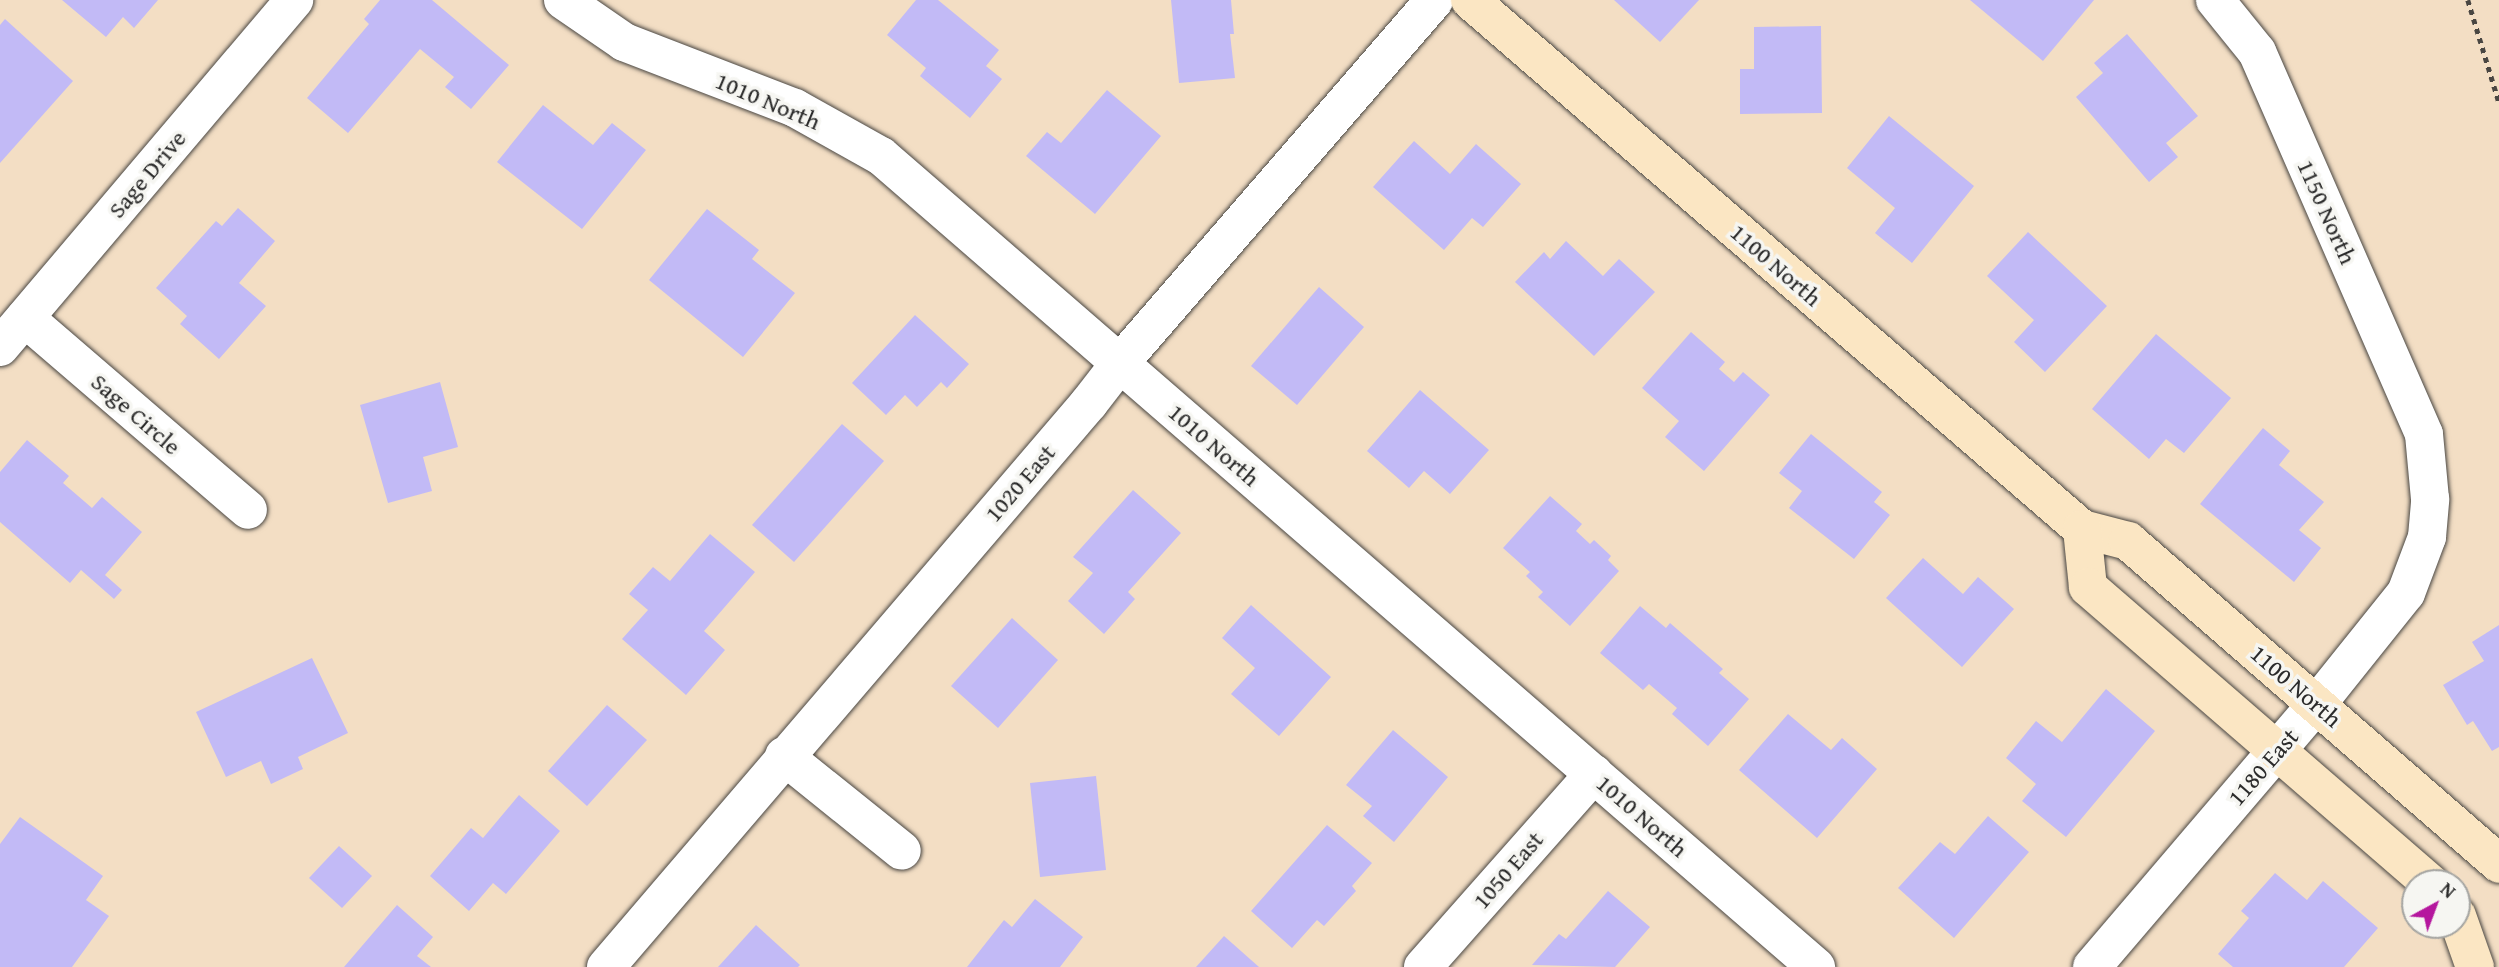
<!DOCTYPE html>
<style>
body{margin:0}
#map{position:relative;width:2499px;height:967px;overflow:hidden;background:#f3dec4;font-family:"Gentium Book Plus",serif}
div>[style]{position:absolute}
[style*='--x']{left:calc(var(--x)*1px);top:calc(var(--y)*1px);width:calc(var(--w)*1px);rotate:calc(var(--a)*1deg)}
.building>*{inset:0;background:#c2baf6}
.path>*{height:4.5px;margin-top:-2.25px;transform-origin:0;background:repeating-linear-gradient(90deg,#494642 0 5px,transparent 0 10px)}
.roads{filter:drop-shadow(0 0 2px #494642) drop-shadow(0 0 2px #494642)}
.street>*{height:38px;margin:-19px;padding:0 19px;transform-origin:19px;border-radius:19px;background:#fff}
.secondary>*{height:38px;margin:-19px;padding:0 19px;transform-origin:19px;border-radius:19px;background:#fbe6c3}
span{translate:-50% -50%;white-space:nowrap;text-align:center;line-height:1.15;-webkit-text-stroke:7px #f6f6f2;paint-order:stroke}
.street-label{font-size:24px;color:#2b2b2b}
.north{position:absolute;left:2401px;top:869px;width:70px;height:70px;box-sizing:border-box;background:#f6f6f2;border:2px solid #a5a5a2;border-radius:50%;rotate:41deg;font-size:19px;font-weight:700;line-height:28px;text-align:center;color:#2b2b2b}
.north::after{content:'';display:block;margin:auto;width:24px;height:32px;background:#b5179e;clip-path:polygon(50% 0,100% 100%,50% 72%,0 100%)}
</style>
<div id="map">
<div class="building">
<div style="clip-path:polygon(62px 0,158px 0,134px 28px,123px 17px,106px 37px)"></div>
<div style="clip-path:polygon(380px 0,432px 0,509px 65px,471px 109px,445px 87px,454px 77px,420px 49px,348px 133px,307px 98px,369px 24px,364px 19px)"></div>
<div style="clip-path:polygon(916px 0,938px 0,999px 50px,986px 66px,1002px 79px,970px 118px,920px 76px,926px 68px,887px 35px)"></div>
<div style="clip-path:polygon(1171px 0,1231px 0,1234px 34px,1230px 34px,1235px 78px,1179px 83px)"></div>
<div style="clip-path:polygon(1614px 0,1699px 0,1660px 42px)"></div>
<div style="clip-path:polygon(1970px 0,2094px 0,2043px 61px)"></div>
<div style="clip-path:polygon(5px 19px,73px 81px,0 163px,0 25px)"></div>
<div style="clip-path:polygon(1821px 26px,1822px 113px,1740px 114px,1740px 69px,1754px 69px,1754px 27px)"></div>
<div style="clip-path:polygon(2127px 34px,2198px 116px,2166px 143px,2178px 157px,2149px 182px,2076px 97px,2103px 73px,2094px 63px)"></div>
<div style="clip-path:polygon(1107px 90px,1161px 136px,1095px 214px,1026px 156px,1047px 132px,1061px 143px)"></div>
<div style="clip-path:polygon(543px 105px,593px 145px,612px 123px,646px 150px,582px 229px,497px 162px)"></div>
<div style="clip-path:polygon(1889px 116px,1974px 186px,1912px 263px,1875px 233px,1895px 208px,1847px 168px)"></div>
<div style="clip-path:polygon(1414px 141px,1450px 174px,1476px 144px,1521px 184px,1483px 227px,1472px 218px,1444px 250px,1373px 187px)"></div>
<div style="clip-path:polygon(238px 208px,275px 241px,239px 283px,266px 306px,219px 359px,180px 324px,187px 316px,156px 288px,216px 221px,222px 226px)"></div>
<div style="clip-path:polygon(707px 209px,759px 250px,752px 259px,795px 293px,743px 357px,649px 280px)"></div>
<div style="clip-path:polygon(2028px 232px,2107px 306px,2045px 372px,2014px 342px,2034px 320px,1987px 276px)"></div>
<div style="clip-path:polygon(1566px 241px,1603px 276px,1619px 259px,1655px 292px,1594px 356px,1515px 282px,1544px 252px,1550px 259px)"></div>
<div style="clip-path:polygon(1319px 287px,1364px 327px,1297px 405px,1251px 366px)"></div>
<div style="clip-path:polygon(915px 315px,969px 364px,947px 388px,941px 382px,917px 407px,905px 395px,886px 415px,852px 383px)"></div>
<div style="clip-path:polygon(1691px 332px,1725px 362px,1719px 369px,1734px 382px,1743px 372px,1770px 395px,1704px 471px,1665px 437px,1679px 421px,1642px 388px)"></div>
<div style="clip-path:polygon(2156px 334px,2231px 398px,2184px 453px,2166px 439px,2149px 459px,2092px 409px)"></div>
<div style="clip-path:polygon(440px 382px,458px 447px,423px 457px,432px 491px,388px 503px,360px 405px)"></div>
<div style="clip-path:polygon(1420px 390px,1489px 450px,1450px 494px,1424px 471px,1409px 488px,1367px 451px)"></div>
<div style="clip-path:polygon(842px 424px,884px 461px,794px 562px,752px 525px)"></div>
<div style="clip-path:polygon(2263px 428px,2290px 451px,2279px 465px,2324px 502px,2299px 530px,2321px 548px,2294px 582px,2200px 504px)"></div>
<div style="clip-path:polygon(1811px 434px,1882px 492px,1874px 502px,1890px 515px,1854px 559px,1789px 508px,1802px 491px,1779px 473px)"></div>
<div style="clip-path:polygon(27px 440px,69px 476px,63px 483px,92px 508px,102px 497px,142px 532px,105px 575px,122px 590px,114px 599px,81px 570px,70px 583px,0 522px,0 472px)"></div>
<div style="clip-path:polygon(1133px 490px,1181px 533px,1128px 592px,1135px 599px,1104px 634px,1068px 601px,1093px 573px,1073px 557px)"></div>
<div style="clip-path:polygon(1550px 496px,1582px 524px,1576px 531px,1590px 544px,1594px 540px,1611px 556px,1608px 560px,1619px 571px,1570px 626px,1538px 597px,1543px 592px,1526px 576px,1530px 572px,1503px 548px)"></div>
<div style="clip-path:polygon(710px 534px,755px 572px,704px 631px,725px 650px,686px 695px,622px 639px,648px 610px,629px 594px,653px 567px,670px 581px)"></div>
<div style="clip-path:polygon(1923px 558px,1963px 594px,1978px 577px,2014px 609px,1962px 667px,1886px 598px)"></div>
<div style="clip-path:polygon(1251px 605px,1331px 677px,1279px 736px,1231px 694px,1255px 668px,1222px 638px)"></div>
<div style="clip-path:polygon(1640px 606px,1666px 628px,1670px 623px,1723px 669px,1719px 673px,1749px 699px,1708px 746px,1672px 714px,1677px 708px,1649px 684px,1643px 690px,1600px 653px)"></div>
<div style="clip-path:polygon(1012px 618px,1058px 660px,998px 728px,951px 686px)"></div>
<div style="clip-path:polygon(2499px 625px,2499px 747px,2492px 751px,2473px 721px,2467px 725px,2443px 685px,2484px 661px,2472px 642px)"></div>
<div style="clip-path:polygon(312px 658px,348px 733px,298px 757px,303px 769px,271px 784px,261px 761px,226px 777px,196px 712px)"></div>
<div style="clip-path:polygon(2106px 689px,2155px 731px,2066px 837px,2022px 801px,2036px 784px,2006px 758px,2036px 721px,2062px 742px)"></div>
<div style="clip-path:polygon(607px 705px,647px 740px,587px 806px,548px 771px)"></div>
<div style="clip-path:polygon(1788px 714px,1831px 750px,1842px 738px,1877px 769px,1817px 838px,1739px 770px)"></div>
<div style="clip-path:polygon(1393px 730px,1448px 777px,1394px 842px,1363px 816px,1372px 806px,1346px 785px)"></div>
<div style="clip-path:polygon(1096px 776px,1106px 870px,1040px 877px,1030px 783px)"></div>
<div style="clip-path:polygon(519px 795px,560px 831px,506px 894px,493px 883px,469px 911px,430px 876px,471px 828px,483px 838px)"></div>
<div style="clip-path:polygon(1988px 816px,2029px 852px,1954px 938px,1898px 888px,1940px 842px,1955px 854px)"></div>
<div style="clip-path:polygon(20px 817px,103px 876px,86px 900px,109px 916px,72px 967px,0 967px,0 844px)"></div>
<div style="clip-path:polygon(1327px 825px,1372px 863px,1352px 886px,1356px 891px,1324px 926px,1317px 920px,1292px 948px,1251px 911px)"></div>
<div style="clip-path:polygon(339px 846px,372px 876px,342px 908px,309px 878px)"></div>
<div style="clip-path:polygon(2275px 873px,2307px 900px,2323px 881px,2378px 928px,2344px 967px,2233px 967px,2218px 954px,2249px 918px,2241px 911px)"></div>
<div style="clip-path:polygon(1608px 891px,1650px 927px,1615px 967px,1532px 965px,1559px 934px,1566px 939px)"></div>
<div style="clip-path:polygon(1035px 899px,1083px 937px,1060px 967px,967px 967px,1004px 920px,1012px 927px)"></div>
<div style="clip-path:polygon(397px 905px,433px 937px,417px 956px,431px 967px,344px 967px)"></div>
<div style="clip-path:polygon(756px 925px,800px 965px,798px 967px,718px 967px)"></div>
<div style="clip-path:polygon(1224px 936px,1259px 967px,1196px 967px)"></div>
</div>
<div class="path">
<div style="--x:2468;--y:0;--w:107;--a:73.1"></div>
</div>
<div class="roads">
<div class="street">
<div style="--x:563;--y:0;--w:74;--a:34.5"></div>
<div style="--x:624;--y:42;--w:183;--a:21.1"></div>
<div style="--x:795;--y:108;--w:98;--a:29.2"></div>
<div style="--x:881;--y:156;--w:1238;--a:40.94"></div>
<div style="--x:25;--y:318;--w:294;--a:40.7"></div>
<div style="--x:0;--y:347;--w:455;--a:-49.7"></div>
<div style="--x:784;--y:756;--w:151;--a:38.8"></div>
<div style="--x:606;--y:967;--w:743;--a:-49.42"></div>
<div style="--x:1089;--y:403;--w:51;--a:-52.2"></div>
<div style="--x:1120;--y:363;--w:480;--a:-49.1"></div>
<div style="--x:1423;--y:967;--w:258;--a:-48.5"></div>
<div style="--x:2092;--y:967;--w:346;--a:-49.5"></div>
<div style="--x:2317;--y:704;--w:142;--a:-51.3"></div>
<div style="--x:2406;--y:593;--w:60;--a:-69.4"></div>
<div style="--x:2427;--y:537;--w:38;--a:-85"></div>
<div style="--x:2430;--y:499;--w:65;--a:-95.3"></div>
<div style="--x:2424;--y:434;--w:417;--a:-113.6"></div>
<div style="--x:2257;--y:52;--w:67;--a:-128.9"></div>
</div>
<div class="secondary">
<div style="--x:1470;--y:0;--w:809;--a:40.84"></div>
<div style="--x:2082;--y:529;--w:48;--a:14.6"></div>
<div style="--x:2128;--y:541;--w:492;--a:41"></div>
<div style="--x:2082;--y:529;--w:58;--a:84.1"></div>
<div style="--x:2088;--y:587;--w:452;--a:40.9"></div>
<div style="--x:2457;--y:916;--w:54;--a:70.6"></div>
</div>
</div>
<div class="street-label">
<span style="left:768px;top:101px;rotate:23deg">1010 North</span>
<span style="left:147px;top:174px;rotate:-50deg">Sage Drive</span>
<span style="left:2327px;top:212px;rotate:66deg">1150 North</span>
<span style="left:1776px;top:265px;rotate:41deg">1100 North</span>
<span style="left:136px;top:414px;rotate:41deg">Sage Circle</span>
<span style="left:1214px;top:445px;rotate:41deg">1010 North</span>
<span style="left:1020px;top:483px;rotate:-49deg">1020 East</span>
<span style="left:2296px;top:686px;rotate:41deg">1100 North</span>
<span style="left:2263px;top:767px;rotate:-49deg">1180 East</span>
<span style="left:1642px;top:816px;rotate:41deg">1010 North</span>
<span style="left:1508px;top:870px;rotate:-49deg">1050 East</span>
</div>
<div class="north">N</div>
</div>
